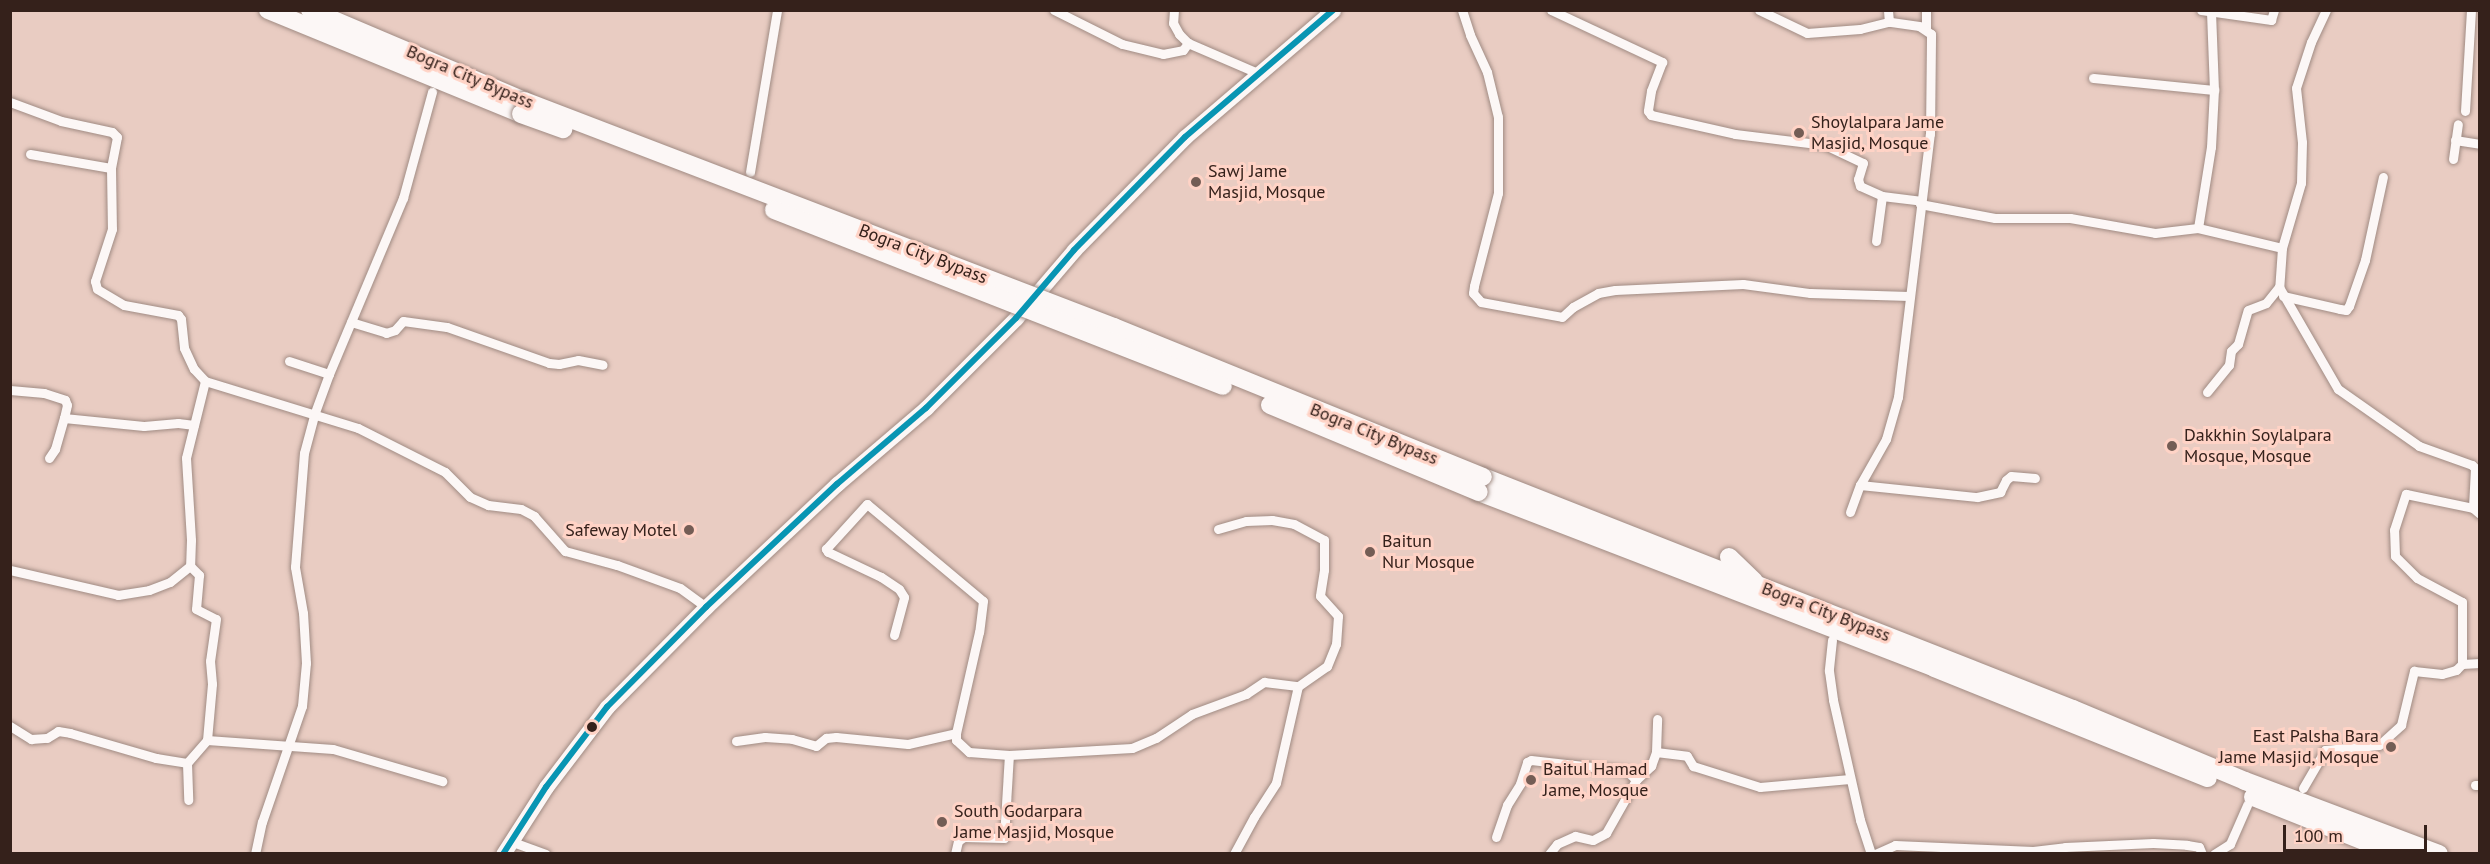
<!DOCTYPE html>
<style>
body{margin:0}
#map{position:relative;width:2490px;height:864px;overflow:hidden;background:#e9ccc2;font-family:"PT Sans",sans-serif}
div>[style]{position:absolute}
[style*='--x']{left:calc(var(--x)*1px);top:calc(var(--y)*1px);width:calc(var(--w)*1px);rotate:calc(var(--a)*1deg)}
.roads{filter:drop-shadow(0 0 2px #a08b83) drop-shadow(0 0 2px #a08b83)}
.street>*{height:9px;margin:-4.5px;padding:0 4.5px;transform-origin:4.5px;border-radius:4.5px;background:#fcf7f6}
.primary>*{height:15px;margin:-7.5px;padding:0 7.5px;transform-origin:7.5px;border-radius:7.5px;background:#fcf7f6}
.highway>*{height:18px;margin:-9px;padding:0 9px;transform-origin:9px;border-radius:9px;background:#fcf7f6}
.bridges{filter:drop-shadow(0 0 2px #a08b83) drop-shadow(0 0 2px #a08b83)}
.highway-bridge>*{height:18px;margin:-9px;padding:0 9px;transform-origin:9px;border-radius:9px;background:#fcf7f6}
.bus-1>*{height:6px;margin:-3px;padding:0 3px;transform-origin:3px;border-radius:3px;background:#0895b3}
.dots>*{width:16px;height:16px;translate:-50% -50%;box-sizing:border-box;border:3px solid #ffd3c6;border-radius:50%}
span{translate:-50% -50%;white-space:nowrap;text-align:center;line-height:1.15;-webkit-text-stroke:6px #ffd3c6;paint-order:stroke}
.street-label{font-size:18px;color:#35211b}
.poi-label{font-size:18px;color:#35211b}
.left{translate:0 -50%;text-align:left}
.right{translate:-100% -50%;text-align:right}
.frame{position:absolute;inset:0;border:12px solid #35211b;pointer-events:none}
.scale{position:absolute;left:2283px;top:825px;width:144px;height:27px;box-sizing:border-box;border:3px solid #35211b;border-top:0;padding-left:8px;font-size:18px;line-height:21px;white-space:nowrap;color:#35211b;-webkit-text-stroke:4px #ffd3c6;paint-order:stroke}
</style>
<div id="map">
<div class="roads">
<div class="street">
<div style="--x:1054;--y:10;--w:76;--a:26.6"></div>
<div style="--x:1122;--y:44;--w:42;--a:13.7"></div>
<div style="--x:1163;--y:54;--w:20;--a:-11"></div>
<div style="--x:1183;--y:50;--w:9;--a:-54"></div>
<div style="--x:1174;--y:10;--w:13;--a:94"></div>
<div style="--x:1173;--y:23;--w:13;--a:61"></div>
<div style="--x:1179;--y:34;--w:13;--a:45"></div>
<div style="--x:1188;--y:43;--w:78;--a:23.3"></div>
<div style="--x:1462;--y:10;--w:26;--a:72"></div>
<div style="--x:1470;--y:35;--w:41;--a:65.3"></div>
<div style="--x:1487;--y:72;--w:46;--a:76.3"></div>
<div style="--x:1498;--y:117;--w:76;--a:90"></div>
<div style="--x:1498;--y:193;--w:96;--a:104.5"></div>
<div style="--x:1474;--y:286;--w:7;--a:98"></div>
<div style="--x:1473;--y:293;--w:12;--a:48"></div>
<div style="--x:1481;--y:302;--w:82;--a:10.5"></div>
<div style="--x:1562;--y:317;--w:15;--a:-42"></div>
<div style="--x:1573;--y:307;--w:29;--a:-29"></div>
<div style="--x:1598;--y:293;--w:17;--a:-10"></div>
<div style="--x:1615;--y:290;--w:128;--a:-2.7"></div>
<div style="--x:1743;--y:284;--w:68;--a:7.7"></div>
<div style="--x:1810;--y:293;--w:99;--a:1.7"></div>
<div style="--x:1551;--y:10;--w:123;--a:25.1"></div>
<div style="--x:1662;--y:62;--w:31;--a:111"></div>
<div style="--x:1651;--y:91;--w:20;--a:99"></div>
<div style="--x:1648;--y:111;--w:5;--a:53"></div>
<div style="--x:1651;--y:115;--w:86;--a:12.7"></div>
<div style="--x:1735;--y:134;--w:91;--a:7"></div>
<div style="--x:1825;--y:145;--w:42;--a:25.3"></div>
<div style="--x:1863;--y:163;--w:17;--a:107"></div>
<div style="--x:1858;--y:179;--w:7;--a:74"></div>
<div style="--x:1860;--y:186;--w:24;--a:24"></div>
<div style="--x:1882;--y:196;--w:38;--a:7"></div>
<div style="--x:1759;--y:10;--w:53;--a:25.6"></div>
<div style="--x:1807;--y:33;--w:53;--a:-4.3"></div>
<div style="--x:1860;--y:29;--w:30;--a:-14"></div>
<div style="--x:1926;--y:10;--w:18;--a:90"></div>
<div style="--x:2201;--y:10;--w:71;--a:8.1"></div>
<div style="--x:2271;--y:20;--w:10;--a:-73"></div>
<div style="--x:2326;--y:10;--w:35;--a:115"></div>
<div style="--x:2311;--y:42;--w:48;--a:108.1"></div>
<div style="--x:2296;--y:88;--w:54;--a:83.7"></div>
<div style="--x:2302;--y:142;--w:41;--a:91.4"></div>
<div style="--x:2301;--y:183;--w:68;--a:106.3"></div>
<div style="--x:2282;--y:248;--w:39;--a:94"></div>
<div style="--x:2279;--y:287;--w:118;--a:60"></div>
<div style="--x:2338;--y:389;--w:99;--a:35.1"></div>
<div style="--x:2419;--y:446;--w:56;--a:19.7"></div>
<div style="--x:2472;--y:465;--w:4;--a:45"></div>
<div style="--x:2475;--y:468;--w:40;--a:92.9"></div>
<div style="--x:2473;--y:508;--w:9;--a:41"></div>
<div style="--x:2093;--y:78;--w:122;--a:5.7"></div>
<div style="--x:10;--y:102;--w:54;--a:20.4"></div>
<div style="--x:61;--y:121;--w:52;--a:12.2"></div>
<div style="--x:112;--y:132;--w:7;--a:45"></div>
<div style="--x:117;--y:137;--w:32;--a:101"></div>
<div style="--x:111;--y:168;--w:61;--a:89.1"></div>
<div style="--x:112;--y:229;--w:55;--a:108.1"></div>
<div style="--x:95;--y:281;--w:8;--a:76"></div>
<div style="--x:97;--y:289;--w:31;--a:31"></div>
<div style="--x:124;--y:305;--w:55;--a:10.5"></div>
<div style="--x:178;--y:315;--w:5;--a:53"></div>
<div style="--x:181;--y:319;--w:29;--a:84"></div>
<div style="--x:184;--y:348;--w:23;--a:65"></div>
<div style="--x:194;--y:369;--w:16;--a:47"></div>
<div style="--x:205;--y:381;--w:160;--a:17.1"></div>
<div style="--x:358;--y:428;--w:97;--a:26.8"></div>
<div style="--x:445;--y:472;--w:35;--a:45"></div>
<div style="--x:470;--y:497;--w:20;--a:24"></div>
<div style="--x:488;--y:505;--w:33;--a:7"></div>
<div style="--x:521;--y:509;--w:15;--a:28"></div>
<div style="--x:534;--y:516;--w:47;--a:48.5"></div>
<div style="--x:565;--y:551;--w:54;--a:15.1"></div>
<div style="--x:617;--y:565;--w:67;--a:20.1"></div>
<div style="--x:680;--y:588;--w:32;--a:36"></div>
<div style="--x:2465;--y:111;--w:101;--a:-86.6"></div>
<div style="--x:2455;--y:140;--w:25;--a:9"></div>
<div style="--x:30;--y:154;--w:82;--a:9.8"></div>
<div style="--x:2453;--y:159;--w:35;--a:-82"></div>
<div style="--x:750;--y:172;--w:164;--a:-80.5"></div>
<div style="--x:1920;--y:204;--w:76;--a:10.6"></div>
<div style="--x:1995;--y:218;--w:75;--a:0"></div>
<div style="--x:2070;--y:218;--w:86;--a:10"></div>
<div style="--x:2155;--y:233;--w:43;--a:-6.6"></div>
<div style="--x:2198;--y:228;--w:86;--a:13.4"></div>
<div style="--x:2198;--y:228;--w:82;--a:-80.9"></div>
<div style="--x:2211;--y:147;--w:57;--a:-87"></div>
<div style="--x:2214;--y:90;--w:77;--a:-92.2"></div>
<div style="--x:1876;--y:241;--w:45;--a:-82.4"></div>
<div style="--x:2283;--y:296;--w:58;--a:12.8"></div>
<div style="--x:2340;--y:309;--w:6;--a:9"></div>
<div style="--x:2346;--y:310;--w:5;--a:-53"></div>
<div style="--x:2349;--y:306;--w:49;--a:-70.8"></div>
<div style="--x:2365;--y:260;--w:85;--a:-77.8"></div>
<div style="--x:351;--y:322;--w:37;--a:17"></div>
<div style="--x:386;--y:333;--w:9;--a:-18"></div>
<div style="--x:395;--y:330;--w:12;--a:-48"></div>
<div style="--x:403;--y:321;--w:44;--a:7.8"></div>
<div style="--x:447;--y:327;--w:108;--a:19.4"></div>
<div style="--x:549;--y:363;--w:10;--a:6"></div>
<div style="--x:559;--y:364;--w:19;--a:-12"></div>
<div style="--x:578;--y:360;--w:25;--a:11"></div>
<div style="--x:289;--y:361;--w:42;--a:18"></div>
<div style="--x:205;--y:381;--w:79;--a:103.9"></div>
<div style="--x:186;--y:458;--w:82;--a:86.5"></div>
<div style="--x:191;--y:540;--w:26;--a:92"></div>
<div style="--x:190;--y:566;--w:13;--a:45"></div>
<div style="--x:199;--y:575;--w:34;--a:95"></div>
<div style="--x:196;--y:609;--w:22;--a:27"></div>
<div style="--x:216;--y:619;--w:42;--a:98.1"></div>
<div style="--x:210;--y:661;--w:23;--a:85"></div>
<div style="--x:212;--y:684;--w:56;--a:95.1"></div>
<div style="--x:10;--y:390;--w:34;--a:5"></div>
<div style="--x:44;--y:393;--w:22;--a:18"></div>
<div style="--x:65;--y:400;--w:5;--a:68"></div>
<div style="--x:67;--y:405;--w:13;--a:103"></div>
<div style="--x:64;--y:418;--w:80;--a:5.7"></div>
<div style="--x:144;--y:426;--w:34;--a:-5"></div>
<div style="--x:178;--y:423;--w:16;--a:7"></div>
<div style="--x:2207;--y:392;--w:35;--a:-51"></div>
<div style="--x:2229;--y:365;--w:14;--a:-82"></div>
<div style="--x:2231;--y:351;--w:10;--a:-45"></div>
<div style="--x:2238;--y:344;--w:35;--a:-74"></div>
<div style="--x:2248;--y:310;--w:19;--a:-21"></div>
<div style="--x:2266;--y:303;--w:21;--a:-51"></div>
<div style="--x:49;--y:458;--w:11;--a:-56"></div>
<div style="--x:55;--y:449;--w:32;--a:-74"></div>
<div style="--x:1860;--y:485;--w:118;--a:5.9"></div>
<div style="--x:1977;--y:497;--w:24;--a:-12"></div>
<div style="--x:2000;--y:492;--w:13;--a:-63"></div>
<div style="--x:2006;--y:480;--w:6;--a:-39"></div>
<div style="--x:2011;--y:476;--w:24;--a:5"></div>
<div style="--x:1850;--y:512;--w:29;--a:-70"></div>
<div style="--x:1860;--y:485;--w:53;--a:-60.5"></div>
<div style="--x:1886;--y:439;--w:44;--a:-74.1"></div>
<div style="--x:1898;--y:397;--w:265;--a:-83.1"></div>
<div style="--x:1930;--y:134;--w:100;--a:-89.4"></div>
<div style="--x:1931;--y:34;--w:14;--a:-146"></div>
<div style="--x:1919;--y:26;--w:30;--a:-172"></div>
<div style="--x:1889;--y:22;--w:12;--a:-95"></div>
<div style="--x:1218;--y:529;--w:29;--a:-16"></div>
<div style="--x:1246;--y:521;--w:26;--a:-2"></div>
<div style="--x:1272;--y:520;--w:22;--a:10"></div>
<div style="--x:1294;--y:524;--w:34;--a:28"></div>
<div style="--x:1324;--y:540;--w:30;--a:90"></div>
<div style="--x:1324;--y:570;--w:26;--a:99"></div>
<div style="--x:1320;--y:596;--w:27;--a:48"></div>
<div style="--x:1338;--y:616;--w:28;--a:94"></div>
<div style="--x:1336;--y:644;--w:24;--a:112"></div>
<div style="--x:1327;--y:666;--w:35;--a:145"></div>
<div style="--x:1298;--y:686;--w:99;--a:102.8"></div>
<div style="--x:1276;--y:783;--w:40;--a:122.9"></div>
<div style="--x:1254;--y:817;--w:42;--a:118.4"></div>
<div style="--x:10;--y:570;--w:111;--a:13"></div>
<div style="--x:118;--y:595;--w:31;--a:-9"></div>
<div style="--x:149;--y:590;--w:22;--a:-21"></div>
<div style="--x:170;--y:582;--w:26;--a:-39"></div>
<div style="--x:894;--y:635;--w:39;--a:-75"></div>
<div style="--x:904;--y:597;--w:9;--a:-122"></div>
<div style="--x:899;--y:589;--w:22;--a:-146"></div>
<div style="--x:881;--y:577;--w:59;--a:-154.7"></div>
<div style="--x:828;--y:552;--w:4;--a:-124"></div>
<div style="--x:826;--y:549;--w:61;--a:-47.7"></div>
<div style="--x:867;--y:504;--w:151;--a:39.9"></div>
<div style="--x:983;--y:601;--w:31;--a:97"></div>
<div style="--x:979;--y:632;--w:104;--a:102.8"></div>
<div style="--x:956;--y:733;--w:7;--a:90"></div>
<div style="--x:956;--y:740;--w:18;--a:43"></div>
<div style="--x:969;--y:752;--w:40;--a:4.3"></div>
<div style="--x:1009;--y:755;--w:123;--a:-3.3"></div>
<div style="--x:1132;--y:748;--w:26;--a:-23"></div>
<div style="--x:1156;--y:738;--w:43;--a:-33.7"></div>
<div style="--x:1192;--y:714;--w:58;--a:-20.3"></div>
<div style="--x:1246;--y:694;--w:22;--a:-34"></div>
<div style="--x:1264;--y:682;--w:34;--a:7"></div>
<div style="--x:1832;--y:640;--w:31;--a:96"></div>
<div style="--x:1829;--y:671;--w:29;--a:82"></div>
<div style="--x:1833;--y:700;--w:123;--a:77.3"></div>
<div style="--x:1860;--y:820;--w:36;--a:72"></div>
<div style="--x:2462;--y:664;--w:62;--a:-90"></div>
<div style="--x:2462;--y:602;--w:51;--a:-151.9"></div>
<div style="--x:2417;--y:578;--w:31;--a:-135"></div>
<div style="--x:2395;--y:556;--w:26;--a:-92"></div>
<div style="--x:2394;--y:530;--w:38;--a:-72"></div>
<div style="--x:2406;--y:494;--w:68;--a:11.8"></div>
<div style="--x:10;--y:726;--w:25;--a:32"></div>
<div style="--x:31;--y:739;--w:16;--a:-4"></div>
<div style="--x:47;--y:738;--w:13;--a:-32"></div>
<div style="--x:58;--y:731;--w:12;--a:9"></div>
<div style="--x:70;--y:733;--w:90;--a:16.2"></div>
<div style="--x:156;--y:758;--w:31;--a:9"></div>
<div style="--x:187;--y:763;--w:30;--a:-49"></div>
<div style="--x:207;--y:740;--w:126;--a:4.1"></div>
<div style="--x:333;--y:749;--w:114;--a:16.4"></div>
<div style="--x:736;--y:741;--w:29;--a:-8"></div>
<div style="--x:765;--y:737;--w:27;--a:4"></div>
<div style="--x:792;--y:739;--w:25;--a:16"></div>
<div style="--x:816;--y:746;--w:13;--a:-39"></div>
<div style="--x:826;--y:738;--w:10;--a:-6"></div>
<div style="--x:836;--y:737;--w:72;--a:5.6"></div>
<div style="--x:908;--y:744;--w:49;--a:-12.9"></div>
<div style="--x:1656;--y:752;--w:31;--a:7"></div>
<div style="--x:1687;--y:756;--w:12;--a:59"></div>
<div style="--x:1693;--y:766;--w:70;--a:17.4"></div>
<div style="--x:1760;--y:787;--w:90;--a:-5.1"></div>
<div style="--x:187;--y:763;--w:37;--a:88"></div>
<div style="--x:2475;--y:785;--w:5;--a:0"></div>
<div style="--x:2303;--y:788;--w:44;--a:-59.9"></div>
<div style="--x:2325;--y:750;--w:54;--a:-5.3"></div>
<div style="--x:2379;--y:745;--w:30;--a:-42"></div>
<div style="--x:2401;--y:725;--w:56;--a:-76.5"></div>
<div style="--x:2414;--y:671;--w:28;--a:6"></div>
<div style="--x:2442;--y:674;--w:15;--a:-16"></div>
<div style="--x:2456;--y:670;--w:8;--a:-45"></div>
<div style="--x:2462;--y:664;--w:18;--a:-3"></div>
<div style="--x:1496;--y:837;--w:34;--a:-71"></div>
<div style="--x:1507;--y:805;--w:25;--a:-58"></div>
<div style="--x:1520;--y:784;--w:23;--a:-72"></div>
<div style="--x:1527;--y:762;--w:4;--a:-27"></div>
<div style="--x:1531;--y:760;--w:97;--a:6.5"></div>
<div style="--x:1627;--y:771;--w:13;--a:45"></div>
<div style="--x:510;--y:841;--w:38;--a:20"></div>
<div style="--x:255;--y:854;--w:33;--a:-78"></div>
<div style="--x:262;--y:822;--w:123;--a:-71"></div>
<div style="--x:302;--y:706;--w:43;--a:-84.7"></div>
<div style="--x:306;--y:663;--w:50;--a:-93.4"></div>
<div style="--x:303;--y:613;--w:47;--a:-99.9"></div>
<div style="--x:295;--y:567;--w:114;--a:-85.5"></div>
<div style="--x:304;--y:453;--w:39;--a:-75"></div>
<div style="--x:314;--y:415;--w:44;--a:-69.9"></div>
<div style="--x:329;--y:374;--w:191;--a:-67.2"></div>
<div style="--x:403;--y:198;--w:110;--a:-74.7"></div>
<div style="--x:955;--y:854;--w:13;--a:-77"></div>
<div style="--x:958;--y:841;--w:7;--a:-34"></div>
<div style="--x:964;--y:837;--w:40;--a:1.4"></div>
<div style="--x:1004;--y:838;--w:83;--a:-86.6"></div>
<div style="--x:1549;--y:854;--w:13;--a:-51"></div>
<div style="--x:1557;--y:844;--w:20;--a:-24"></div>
<div style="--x:1575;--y:836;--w:18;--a:13"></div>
<div style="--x:1593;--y:840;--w:15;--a:-28"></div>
<div style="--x:1606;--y:833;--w:61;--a:-60.5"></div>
<div style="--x:1636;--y:780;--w:21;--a:-43"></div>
<div style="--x:1651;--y:766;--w:15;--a:-70"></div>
<div style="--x:1656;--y:752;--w:33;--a:-88"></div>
<div style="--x:1875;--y:854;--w:22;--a:-24"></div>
<div style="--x:1895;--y:845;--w:138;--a:2.5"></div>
<div style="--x:2033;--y:851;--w:32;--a:-7"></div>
<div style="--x:2065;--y:847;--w:88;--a:-2.6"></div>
<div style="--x:2153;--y:843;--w:34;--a:3"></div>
<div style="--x:2187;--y:845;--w:12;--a:9"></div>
<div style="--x:2199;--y:847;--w:8;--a:67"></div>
<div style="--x:2214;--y:854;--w:19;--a:-32"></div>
<div style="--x:2230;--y:844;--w:43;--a:-66.4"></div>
</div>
<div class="primary">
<div style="--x:503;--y:854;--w:80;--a:-57.3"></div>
<div style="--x:546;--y:787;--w:101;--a:-52.7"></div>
<div style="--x:607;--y:707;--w:141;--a:-45.3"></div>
<div style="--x:706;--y:607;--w:180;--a:-43.2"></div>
<div style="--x:837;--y:484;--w:117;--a:-40.5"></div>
<div style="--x:926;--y:408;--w:127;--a:-45"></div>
<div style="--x:1016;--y:318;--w:89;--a:-49.5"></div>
<div style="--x:1074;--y:250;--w:158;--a:-45.5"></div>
<div style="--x:1185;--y:137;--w:195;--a:-40.6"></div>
</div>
<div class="highway">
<div style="--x:268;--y:10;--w:274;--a:22.3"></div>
<div style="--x:310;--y:10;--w:233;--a:23"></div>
<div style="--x:1483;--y:477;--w:634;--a:21.47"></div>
<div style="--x:2073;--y:709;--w:186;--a:22.7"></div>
<div style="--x:2245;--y:781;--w:207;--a:20.6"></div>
<div style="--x:1479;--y:492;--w:488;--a:21.1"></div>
<div style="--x:1934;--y:668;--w:295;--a:21.9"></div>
<div style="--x:1729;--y:557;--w:35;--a:44"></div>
<div style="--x:2253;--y:797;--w:154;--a:21.7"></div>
</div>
</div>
<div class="bridges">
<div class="highway-bridge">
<div style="--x:524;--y:101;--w:632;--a:20.96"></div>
<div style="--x:1114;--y:327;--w:398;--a:22.1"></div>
<div style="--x:521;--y:114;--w:45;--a:19.7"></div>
<div style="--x:774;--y:210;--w:482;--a:21.4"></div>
<div style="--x:1270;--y:405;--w:226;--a:22.6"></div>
</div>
</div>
<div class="bus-1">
<div style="--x:503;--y:854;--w:80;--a:-57.3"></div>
<div style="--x:546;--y:787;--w:101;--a:-52.7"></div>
<div style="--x:607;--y:707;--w:141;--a:-45.3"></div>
<div style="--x:706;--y:607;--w:180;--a:-43.2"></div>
<div style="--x:837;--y:484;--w:117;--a:-40.5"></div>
<div style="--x:926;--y:408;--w:127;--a:-45"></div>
<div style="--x:1016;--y:318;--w:89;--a:-49.5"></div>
<div style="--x:1074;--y:250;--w:158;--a:-45.5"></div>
<div style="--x:1185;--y:137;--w:195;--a:-40.6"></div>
</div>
<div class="dots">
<div style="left:1799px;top:133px;background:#745d55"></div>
<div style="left:1196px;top:182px;background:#745d55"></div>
<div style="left:2172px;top:446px;background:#745d55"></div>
<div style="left:689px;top:530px;background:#745d55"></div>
<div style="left:1370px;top:552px;background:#745d55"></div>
<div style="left:592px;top:727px;background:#35211b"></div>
<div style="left:2391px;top:747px;background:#745d55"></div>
<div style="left:1531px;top:780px;background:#745d55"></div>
<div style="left:942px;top:822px;background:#745d55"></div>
</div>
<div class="street-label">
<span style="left:470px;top:77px;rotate:23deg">Bogra City Bypass</span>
<span style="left:923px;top:254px;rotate:21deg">Bogra City Bypass</span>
<span style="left:1374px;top:434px;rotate:22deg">Bogra City Bypass</span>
<span style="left:1826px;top:612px;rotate:21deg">Bogra City Bypass</span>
</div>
<div class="poi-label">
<span class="left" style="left:1811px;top:133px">Shoylalpara Jame<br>Masjid, Mosque</span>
<span class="left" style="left:1208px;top:182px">Sawj Jame<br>Masjid, Mosque</span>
<span class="left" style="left:2184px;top:446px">Dakkhin Soylalpara<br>Mosque, Mosque</span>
<span class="right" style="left:677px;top:530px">Safeway Motel</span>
<span class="left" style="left:1382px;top:552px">Baitun<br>Nur Mosque</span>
<span class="right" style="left:2379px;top:747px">East Palsha Bara<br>Jame Masjid, Mosque</span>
<span class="left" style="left:1543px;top:780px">Baitul Hamad<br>Jame, Mosque</span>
<span class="left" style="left:954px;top:822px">South Godarpara<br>Jame Masjid, Mosque</span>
</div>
<div class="frame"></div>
<div class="scale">100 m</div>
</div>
